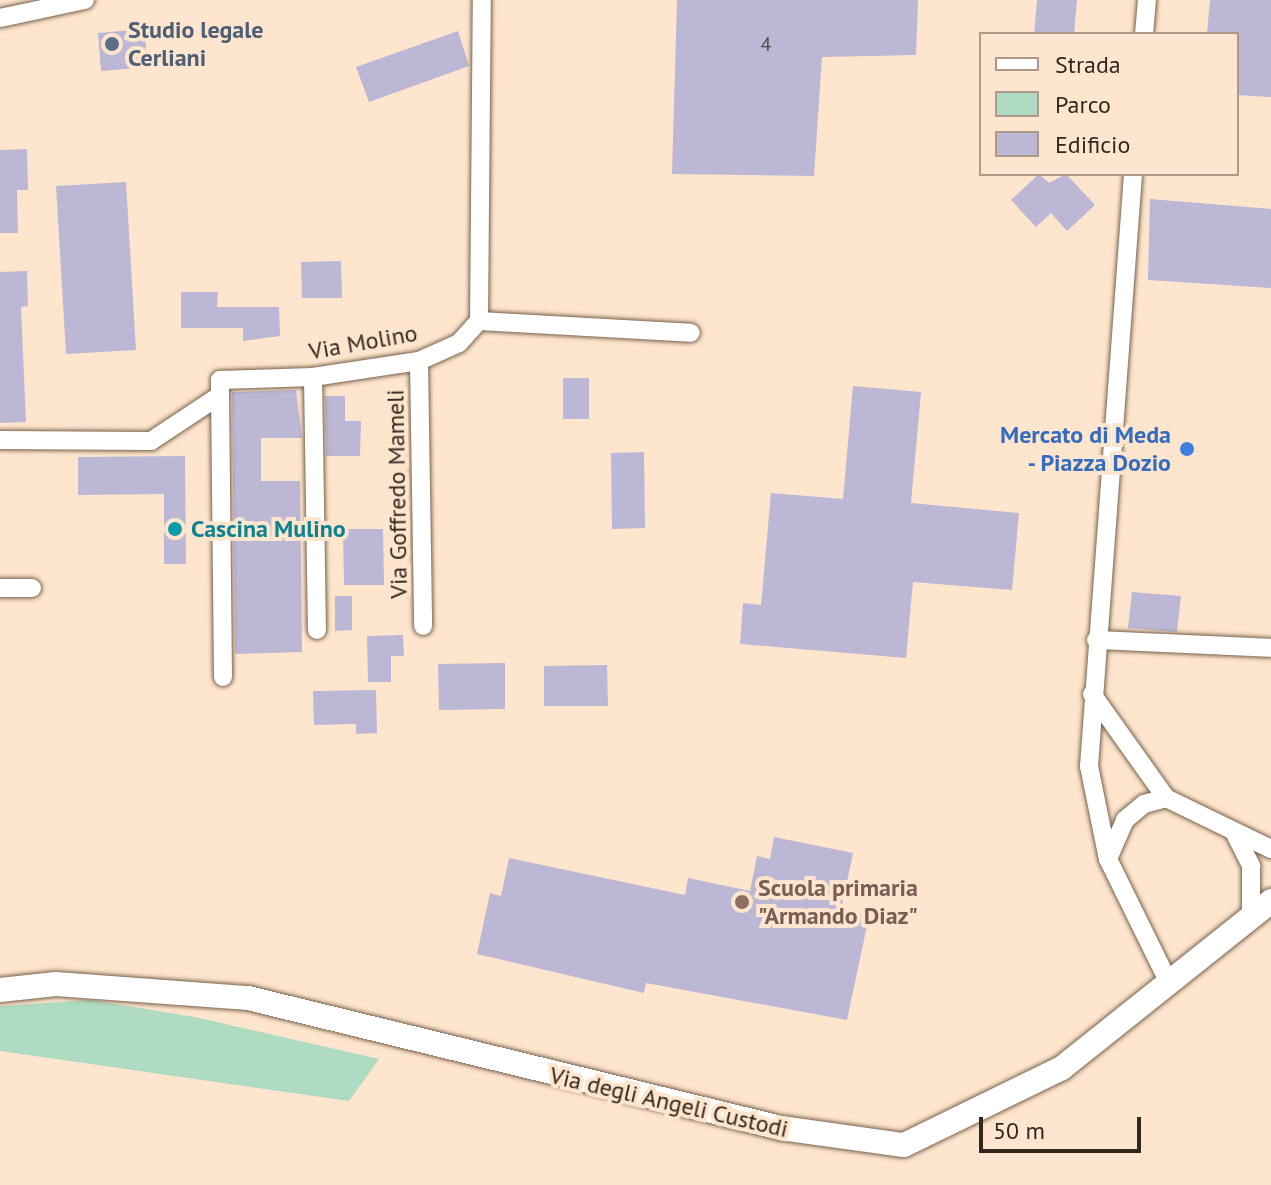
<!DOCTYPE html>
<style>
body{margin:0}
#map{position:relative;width:1271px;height:1185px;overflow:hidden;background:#fee5cd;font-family:"PT Sans",sans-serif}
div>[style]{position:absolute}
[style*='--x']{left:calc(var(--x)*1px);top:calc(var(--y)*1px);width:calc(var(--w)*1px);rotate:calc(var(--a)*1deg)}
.green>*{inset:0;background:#aedbc1}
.building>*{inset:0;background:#bbb7d5}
.roads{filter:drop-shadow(0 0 2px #77614c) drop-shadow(0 0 2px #77614c)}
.minor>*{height:18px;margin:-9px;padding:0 9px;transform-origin:9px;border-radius:9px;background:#fff}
.tertiary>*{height:24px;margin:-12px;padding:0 12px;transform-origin:12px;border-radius:12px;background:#fff}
.dots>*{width:22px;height:22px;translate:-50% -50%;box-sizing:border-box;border:4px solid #fee5cd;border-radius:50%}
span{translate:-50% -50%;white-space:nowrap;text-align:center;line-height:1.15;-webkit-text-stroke:8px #fee5cd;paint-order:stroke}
.number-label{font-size:20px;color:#544b4c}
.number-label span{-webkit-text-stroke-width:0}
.service-label{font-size:24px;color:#4e5e75;font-weight:700}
.left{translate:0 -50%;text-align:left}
.street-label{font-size:24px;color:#31271f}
.shop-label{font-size:24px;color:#366cbe;font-weight:700}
.right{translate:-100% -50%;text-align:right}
.culture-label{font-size:24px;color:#0d838f;font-weight:700}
.education-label{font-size:24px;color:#785e54;font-weight:700}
.legend{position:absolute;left:979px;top:32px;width:260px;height:144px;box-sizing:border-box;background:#fee5cd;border:2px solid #ac9987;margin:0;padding:10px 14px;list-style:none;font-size:24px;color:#31271f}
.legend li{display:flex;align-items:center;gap:16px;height:40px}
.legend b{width:40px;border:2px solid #ac9987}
.scale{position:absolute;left:979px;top:1117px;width:162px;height:36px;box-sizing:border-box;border:4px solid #31271f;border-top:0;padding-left:10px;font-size:24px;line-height:28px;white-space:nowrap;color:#31271f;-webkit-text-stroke:6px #fee5cd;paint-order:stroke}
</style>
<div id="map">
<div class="green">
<div style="clip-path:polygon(90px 1000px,195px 1017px,379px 1059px,349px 1101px,0 1051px,0 1006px)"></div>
</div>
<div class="building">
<div style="clip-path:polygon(677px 0,918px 0,916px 55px,822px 57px,814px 176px,672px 174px)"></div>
<div style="clip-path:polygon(1037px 0,1077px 0,1074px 34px,1034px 34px)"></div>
<div style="clip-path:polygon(1210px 0,1271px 0,1271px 97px,1237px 95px,1237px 34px,1207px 34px)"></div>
<div style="clip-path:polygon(145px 29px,147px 67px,101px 71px,98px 33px)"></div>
<div style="clip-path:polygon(458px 31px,469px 66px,369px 102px,356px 67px)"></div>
<div style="clip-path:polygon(27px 149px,28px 190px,17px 190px,18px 233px,0 233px,0 150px)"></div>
<div style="clip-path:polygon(1039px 174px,1049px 183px,1066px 174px,1095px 205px,1067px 231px,1051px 213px,1036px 227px,1011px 200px)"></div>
<div style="clip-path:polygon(126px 182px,136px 350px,66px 354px,56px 186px)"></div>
<div style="clip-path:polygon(1150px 199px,1271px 209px,1271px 288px,1148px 280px)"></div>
<div style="clip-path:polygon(341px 261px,342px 298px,302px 298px,301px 262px)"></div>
<div style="clip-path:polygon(27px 271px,28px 306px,21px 307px,26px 422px,0 423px,0 272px)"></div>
<div style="clip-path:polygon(181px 292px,218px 292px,217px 307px,279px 307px,280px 336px,243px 341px,243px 328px,181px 328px)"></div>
<div style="clip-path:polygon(563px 378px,589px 378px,589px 419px,563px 419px)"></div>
<div style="clip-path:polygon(853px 386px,921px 392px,911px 503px,1019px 513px,1012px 590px,913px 582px,906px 658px,740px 644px,743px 603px,761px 605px,771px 493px,843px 499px)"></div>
<div style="clip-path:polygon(296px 390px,302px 438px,261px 438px,261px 481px,300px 481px,302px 652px,235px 654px,232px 392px)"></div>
<div style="clip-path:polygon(325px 396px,345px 396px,345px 421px,361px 421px,360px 456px,326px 456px)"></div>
<div style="clip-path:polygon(644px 452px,645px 528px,612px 529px,611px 453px)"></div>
<div style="clip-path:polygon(185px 456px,186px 564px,164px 564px,164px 494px,78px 495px,78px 457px)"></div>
<div style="clip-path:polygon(343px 529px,383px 529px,384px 585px,344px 585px)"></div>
<div style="clip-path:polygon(1132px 592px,1181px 596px,1177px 632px,1128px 628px)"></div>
<div style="clip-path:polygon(335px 596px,352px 596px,352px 630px,335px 631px)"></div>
<div style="clip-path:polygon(403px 635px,404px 656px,391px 656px,391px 682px,368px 682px,367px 636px)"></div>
<div style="clip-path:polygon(505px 663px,505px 709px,439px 710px,438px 664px)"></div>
<div style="clip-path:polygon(607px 665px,608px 706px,544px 706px,544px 666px)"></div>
<div style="clip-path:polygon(376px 690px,377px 733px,356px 734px,356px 724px,314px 725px,313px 691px)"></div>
<div style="clip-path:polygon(774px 837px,853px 853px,841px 910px,869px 916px,847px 1020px,646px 983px,644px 993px,477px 954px,490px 893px,501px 896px,509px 858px,685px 895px,688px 878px,750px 891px,757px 856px,770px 859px)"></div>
</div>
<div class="roads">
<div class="minor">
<div style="--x:0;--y:18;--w:87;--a:-12"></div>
<div style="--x:1144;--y:34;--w:34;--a:-85"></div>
<div style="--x:1133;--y:174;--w:594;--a:94.25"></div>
<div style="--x:1089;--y:766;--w:95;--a:78.5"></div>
<div style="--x:1108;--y:859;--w:134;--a:63.8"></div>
<div style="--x:479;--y:321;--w:212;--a:3.2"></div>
<div style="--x:419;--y:361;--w:265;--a:89.1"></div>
<div style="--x:313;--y:377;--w:253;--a:89.1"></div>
<div style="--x:0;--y:440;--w:151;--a:0.4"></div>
<div style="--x:151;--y:441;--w:82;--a:-33.5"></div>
<div style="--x:0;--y:588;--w:32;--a:0"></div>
<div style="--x:1096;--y:640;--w:175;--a:2.6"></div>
<div style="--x:223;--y:677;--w:297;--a:-90.6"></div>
<div style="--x:220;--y:380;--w:93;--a:-1.8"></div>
<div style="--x:313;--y:377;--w:107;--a:-8.6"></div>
<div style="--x:419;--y:361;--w:44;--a:-24.2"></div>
<div style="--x:459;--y:343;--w:30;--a:-48"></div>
<div style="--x:479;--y:321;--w:321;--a:-89.5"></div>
<div style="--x:1092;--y:694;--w:128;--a:54.6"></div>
<div style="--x:1166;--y:798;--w:117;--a:25.9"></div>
<div style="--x:1236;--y:836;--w:34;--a:63"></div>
<div style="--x:1251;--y:866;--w:48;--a:90"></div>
<div style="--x:1108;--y:859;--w:43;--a:-66.4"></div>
<div style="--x:1125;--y:820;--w:25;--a:-40"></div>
<div style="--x:1144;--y:804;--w:23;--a:-15"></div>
</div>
<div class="tertiary">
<div style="--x:0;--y:990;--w:56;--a:-6.1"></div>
<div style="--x:56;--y:984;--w:193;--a:4.2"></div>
<div style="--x:248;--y:998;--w:549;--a:13.71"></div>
<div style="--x:781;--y:1128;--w:124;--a:7.9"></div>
<div style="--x:904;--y:1145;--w:176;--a:-26"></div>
<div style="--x:1062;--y:1068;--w:268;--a:-38.6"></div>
</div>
</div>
<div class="dots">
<div style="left:112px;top:44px;background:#5c6f8a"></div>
<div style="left:1187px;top:449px;background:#3f7fe0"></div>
<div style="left:175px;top:529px;background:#0f9aa8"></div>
<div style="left:742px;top:902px;background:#8d6e63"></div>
</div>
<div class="number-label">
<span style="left:766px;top:44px">4</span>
</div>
<div class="service-label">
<span class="left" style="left:128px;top:44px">Studio legale<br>Cerliani</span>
</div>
<div class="street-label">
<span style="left:363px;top:342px;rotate:-10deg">Via Molino</span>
<span style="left:397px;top:494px;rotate:-91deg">Via Goffredo Mameli</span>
<span style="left:669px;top:1102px;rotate:13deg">Via degli Angeli Custodi</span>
</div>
<div class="shop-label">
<span class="right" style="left:1171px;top:449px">Mercato di Meda<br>- Piazza Dozio</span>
</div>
<div class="culture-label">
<span class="left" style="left:191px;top:529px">Cascina Mulino</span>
</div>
<div class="education-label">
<span class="left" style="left:758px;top:902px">Scuola primaria<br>"Armando Diaz"</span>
</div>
<ul class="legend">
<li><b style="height:10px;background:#fff"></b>Strada</li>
<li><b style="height:22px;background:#aedbc1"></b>Parco</li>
<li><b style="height:22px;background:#bbb7d5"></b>Edificio</li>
</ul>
<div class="scale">50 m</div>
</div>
